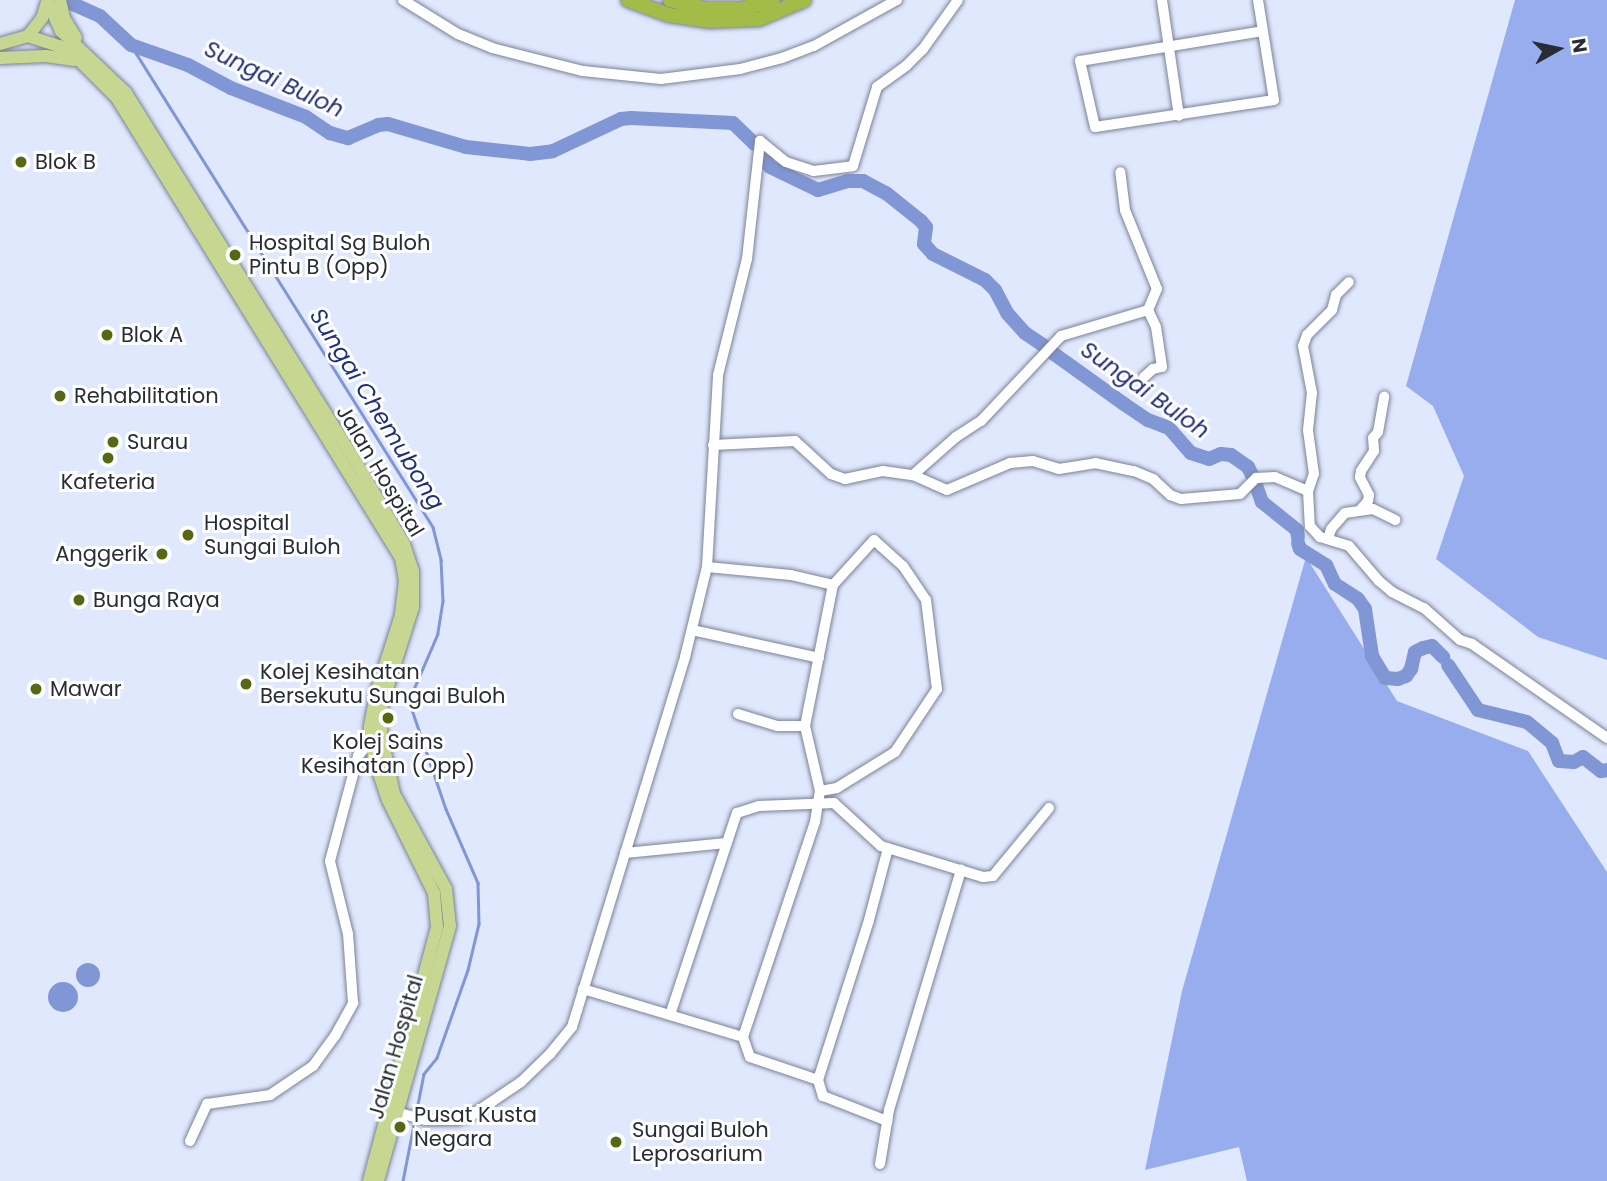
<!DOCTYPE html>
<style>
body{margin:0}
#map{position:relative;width:1607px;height:1181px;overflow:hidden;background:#e0e8fe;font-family:Poppins,sans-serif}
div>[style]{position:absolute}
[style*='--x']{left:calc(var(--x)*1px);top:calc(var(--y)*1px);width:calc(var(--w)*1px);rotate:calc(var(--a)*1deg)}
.forest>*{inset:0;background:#97aded}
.water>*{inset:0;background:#8196d5}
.round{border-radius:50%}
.stream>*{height:2.5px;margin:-1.25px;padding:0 1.25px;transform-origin:1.25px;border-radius:1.25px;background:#8196d5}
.river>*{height:14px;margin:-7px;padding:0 7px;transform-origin:7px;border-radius:7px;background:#8196d5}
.roads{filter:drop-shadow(0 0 2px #7b8296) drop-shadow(0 0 2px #7b8296)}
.minor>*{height:10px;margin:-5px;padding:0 5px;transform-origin:5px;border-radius:5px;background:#fff}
.major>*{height:12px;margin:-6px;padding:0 6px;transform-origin:6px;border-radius:6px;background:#c7d791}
.highway>*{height:14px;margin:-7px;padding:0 7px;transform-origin:7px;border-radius:7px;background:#a2bc47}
.dots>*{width:19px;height:19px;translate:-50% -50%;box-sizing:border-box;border:4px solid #fff;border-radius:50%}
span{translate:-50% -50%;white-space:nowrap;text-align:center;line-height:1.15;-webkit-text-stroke:6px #fff;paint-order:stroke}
.poi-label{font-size:21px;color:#292c34}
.left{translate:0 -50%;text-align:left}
.right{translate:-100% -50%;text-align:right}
.street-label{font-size:21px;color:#292c34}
.water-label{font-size:23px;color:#21307a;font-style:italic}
.north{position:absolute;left:1523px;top:14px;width:70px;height:70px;-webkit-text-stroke:5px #fff;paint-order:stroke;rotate:81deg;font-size:19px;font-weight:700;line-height:28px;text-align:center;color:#292c34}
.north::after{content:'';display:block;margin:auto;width:24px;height:32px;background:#292c34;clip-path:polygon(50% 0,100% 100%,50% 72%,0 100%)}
</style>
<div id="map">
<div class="forest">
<div style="clip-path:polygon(1515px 0,1607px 0,1607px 660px,1538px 637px,1436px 559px,1464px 476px,1433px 406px,1406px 386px)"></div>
<div style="clip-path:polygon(1306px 557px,1397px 701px,1528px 751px,1607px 872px,1607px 1181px,1247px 1181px,1239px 1147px,1145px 1170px,1182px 991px)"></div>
</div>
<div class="water">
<div class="round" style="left:76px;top:963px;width:24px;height:24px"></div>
<div class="round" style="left:48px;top:982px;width:30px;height:30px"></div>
</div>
<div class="stream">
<div style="--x:131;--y:45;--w:569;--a:57.93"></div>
<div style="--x:433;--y:527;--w:34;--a:76"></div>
<div style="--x:441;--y:560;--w:41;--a:87.2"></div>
<div style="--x:443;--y:601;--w:33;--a:99"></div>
<div style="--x:438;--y:634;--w:73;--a:113.4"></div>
<div style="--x:409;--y:701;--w:114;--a:71.1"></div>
<div style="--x:446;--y:809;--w:81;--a:66.6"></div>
<div style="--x:478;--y:883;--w:41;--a:88.6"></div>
<div style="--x:479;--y:924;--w:47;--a:103.4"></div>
<div style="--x:468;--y:970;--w:93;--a:109.4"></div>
<div style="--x:437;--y:1058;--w:21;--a:129"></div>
<div style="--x:424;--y:1074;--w:109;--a:101.1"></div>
</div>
<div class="river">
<div style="--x:64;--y:0;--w:39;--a:24"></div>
<div style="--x:100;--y:16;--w:42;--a:43.1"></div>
<div style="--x:131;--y:45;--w:60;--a:19.3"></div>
<div style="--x:188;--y:65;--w:49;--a:28.1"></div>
<div style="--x:231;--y:88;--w:80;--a:21.1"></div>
<div style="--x:306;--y:117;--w:29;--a:34"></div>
<div style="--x:330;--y:133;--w:19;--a:16"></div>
<div style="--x:348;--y:138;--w:33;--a:-23"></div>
<div style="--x:378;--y:125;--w:10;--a:-6"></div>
<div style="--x:388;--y:124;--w:81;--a:16.4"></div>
<div style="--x:466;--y:147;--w:64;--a:6.2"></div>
<div style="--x:530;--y:154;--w:23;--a:-7"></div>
<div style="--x:553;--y:151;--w:75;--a:-25.2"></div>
<div style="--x:621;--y:119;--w:10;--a:-6"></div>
<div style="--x:631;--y:118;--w:102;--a:2.8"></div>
<div style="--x:733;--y:123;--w:30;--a:44"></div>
<div style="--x:762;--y:155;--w:14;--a:56"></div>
<div style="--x:770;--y:167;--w:53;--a:25.6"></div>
<div style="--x:818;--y:190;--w:31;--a:-17"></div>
<div style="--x:848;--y:181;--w:15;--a:0"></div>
<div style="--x:863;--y:181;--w:26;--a:28"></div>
<div style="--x:886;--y:193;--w:45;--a:38.7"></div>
<div style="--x:921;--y:221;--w:8;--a:50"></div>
<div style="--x:926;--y:227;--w:17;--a:97"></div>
<div style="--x:924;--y:244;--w:13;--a:48"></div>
<div style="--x:933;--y:254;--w:58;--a:26.6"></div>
<div style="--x:985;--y:280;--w:14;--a:45"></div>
<div style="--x:995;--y:290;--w:26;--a:62"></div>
<div style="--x:1007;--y:313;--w:27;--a:48"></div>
<div style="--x:1025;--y:333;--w:23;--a:34"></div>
<div style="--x:1050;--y:351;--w:91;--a:35.6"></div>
<div style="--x:1124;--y:404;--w:29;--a:34"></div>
<div style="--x:1148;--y:420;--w:22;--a:21"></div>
<div style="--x:1169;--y:428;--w:33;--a:49"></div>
<div style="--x:1191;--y:453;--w:19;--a:18"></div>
<div style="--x:1209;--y:459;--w:13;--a:-23"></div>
<div style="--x:1221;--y:454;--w:10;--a:6"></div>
<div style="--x:1231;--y:455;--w:21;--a:35"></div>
<div style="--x:1248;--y:467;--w:9;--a:63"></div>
<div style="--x:1256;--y:485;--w:18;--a:71"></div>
<div style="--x:1262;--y:502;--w:45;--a:38.7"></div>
<div style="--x:1297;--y:530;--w:7;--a:82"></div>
<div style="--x:1298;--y:543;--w:6;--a:72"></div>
<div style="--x:1300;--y:549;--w:31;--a:32"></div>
<div style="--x:1326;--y:565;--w:21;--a:65"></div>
<div style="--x:1335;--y:584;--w:27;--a:33"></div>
<div style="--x:1358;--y:599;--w:12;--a:55"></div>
<div style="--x:1365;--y:609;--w:48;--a:81.5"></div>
<div style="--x:1372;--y:656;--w:26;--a:59"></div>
<div style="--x:1385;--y:678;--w:13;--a:4"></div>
<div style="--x:1398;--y:679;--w:9;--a:-21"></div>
<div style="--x:1406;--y:676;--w:9;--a:-54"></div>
<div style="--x:1411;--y:669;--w:17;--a:-77"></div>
<div style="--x:1415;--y:652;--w:9;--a:-27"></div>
<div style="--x:1423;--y:648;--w:9;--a:-13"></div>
<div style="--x:1432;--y:646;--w:16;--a:45"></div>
<div style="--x:1448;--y:665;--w:54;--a:56.3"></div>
<div style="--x:1478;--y:710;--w:50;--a:13.8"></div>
<div style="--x:1527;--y:722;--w:33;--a:40"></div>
<div style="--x:1552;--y:743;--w:19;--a:69"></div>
<div style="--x:1559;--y:761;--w:15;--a:4"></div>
<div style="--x:1574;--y:762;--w:10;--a:-29"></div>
<div style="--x:1583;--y:757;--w:23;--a:38"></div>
<div style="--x:1601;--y:771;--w:6;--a:-9"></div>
</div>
<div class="roads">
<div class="minor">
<div style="--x:403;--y:0;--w:65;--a:31.7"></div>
<div style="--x:458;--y:34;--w:37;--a:22"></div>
<div style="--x:492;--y:48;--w:94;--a:14.2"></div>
<div style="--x:583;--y:71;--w:78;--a:5.9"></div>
<div style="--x:661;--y:79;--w:80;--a:-7.2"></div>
<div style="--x:740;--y:69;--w:43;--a:-14.7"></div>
<div style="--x:782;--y:58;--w:34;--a:-21"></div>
<div style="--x:814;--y:46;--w:95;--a:-29"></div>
<div style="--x:1162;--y:0;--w:117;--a:81.7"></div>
<div style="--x:1258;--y:0;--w:101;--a:80.9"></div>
<div style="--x:1274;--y:100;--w:181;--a:171.4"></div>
<div style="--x:1095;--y:127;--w:68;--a:-102.8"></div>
<div style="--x:1080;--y:61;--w:185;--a:-9.3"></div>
<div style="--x:760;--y:141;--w:33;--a:39"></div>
<div style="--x:786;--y:162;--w:29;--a:18"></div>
<div style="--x:814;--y:171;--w:39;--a:-7"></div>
<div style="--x:853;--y:166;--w:83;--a:-73.1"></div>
<div style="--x:877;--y:87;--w:36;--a:-36"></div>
<div style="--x:906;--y:66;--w:24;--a:-45"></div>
<div style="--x:923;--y:49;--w:60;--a:-54.5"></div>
<div style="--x:1144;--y:377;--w:12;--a:-42"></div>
<div style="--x:1153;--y:369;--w:9;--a:-13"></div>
<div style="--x:1162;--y:367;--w:40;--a:-98.5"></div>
<div style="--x:1156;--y:327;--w:19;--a:-115"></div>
<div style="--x:713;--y:445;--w:82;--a:-2.8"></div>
<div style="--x:795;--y:441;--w:49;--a:42.5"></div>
<div style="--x:831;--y:474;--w:15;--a:20"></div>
<div style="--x:845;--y:479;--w:39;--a:-12"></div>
<div style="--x:883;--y:471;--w:30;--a:8"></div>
<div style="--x:913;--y:475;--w:37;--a:24"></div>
<div style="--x:947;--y:490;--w:69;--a:-23.2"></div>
<div style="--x:1010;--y:463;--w:23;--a:-5"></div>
<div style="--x:1033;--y:461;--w:27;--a:17"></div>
<div style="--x:1059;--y:469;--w:36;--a:-9"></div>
<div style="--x:1095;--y:463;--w:40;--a:12"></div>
<div style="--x:1134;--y:471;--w:21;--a:23"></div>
<div style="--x:1153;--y:479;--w:23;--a:43"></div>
<div style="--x:1170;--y:495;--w:12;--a:20"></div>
<div style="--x:1181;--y:499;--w:59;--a:-4.8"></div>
<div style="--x:1240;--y:494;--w:23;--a:-45"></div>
<div style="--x:1256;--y:478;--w:19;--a:-3"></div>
<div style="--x:1275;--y:477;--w:36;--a:23"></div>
<div style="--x:1308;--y:491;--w:35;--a:87"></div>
<div style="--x:1310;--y:526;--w:15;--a:48"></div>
<div style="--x:1320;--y:537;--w:30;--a:17"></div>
<div style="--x:1349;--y:546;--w:46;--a:49.4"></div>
<div style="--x:1379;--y:581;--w:17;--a:40"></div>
<div style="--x:1392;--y:592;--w:36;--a:27"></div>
<div style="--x:1424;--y:608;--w:48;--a:41.6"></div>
<div style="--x:1460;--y:640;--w:13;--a:18"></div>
<div style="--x:1472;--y:644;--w:165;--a:34.8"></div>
<div style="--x:913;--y:475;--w:57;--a:-41.5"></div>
<div style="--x:956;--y:437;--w:30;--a:-33"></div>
<div style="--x:981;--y:421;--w:117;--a:-46.7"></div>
<div style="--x:1061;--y:336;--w:91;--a:-16.6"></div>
<div style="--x:1148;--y:310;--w:23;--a:-67"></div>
<div style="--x:1157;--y:289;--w:85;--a:-112.1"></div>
<div style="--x:1125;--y:210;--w:38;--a:-97"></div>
<div style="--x:1308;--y:491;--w:18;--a:-71"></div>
<div style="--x:1314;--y:474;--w:44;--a:-97.8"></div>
<div style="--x:1308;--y:430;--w:37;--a:-84"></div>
<div style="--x:1312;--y:393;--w:48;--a:-100.8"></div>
<div style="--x:1303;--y:346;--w:12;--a:-70"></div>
<div style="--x:1307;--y:335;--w:35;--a:-45"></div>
<div style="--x:1332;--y:310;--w:16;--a:-75"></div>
<div style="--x:1336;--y:295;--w:18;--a:-45"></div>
<div style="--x:1361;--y:509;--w:11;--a:-49"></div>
<div style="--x:1368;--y:501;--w:6;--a:-81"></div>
<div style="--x:1369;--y:495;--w:20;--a:-117"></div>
<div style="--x:1360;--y:477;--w:6;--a:-81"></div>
<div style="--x:1361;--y:471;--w:24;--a:-57"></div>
<div style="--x:1374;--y:451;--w:13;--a:-94"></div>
<div style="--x:1373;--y:438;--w:8;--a:-50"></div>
<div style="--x:1378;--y:432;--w:36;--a:-80"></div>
<div style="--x:1328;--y:539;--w:10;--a:-73"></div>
<div style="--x:1331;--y:529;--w:21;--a:-49"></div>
<div style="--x:1345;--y:513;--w:28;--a:-8"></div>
<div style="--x:1373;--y:509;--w:25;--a:26"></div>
<div style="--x:707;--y:567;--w:84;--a:5.4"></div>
<div style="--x:791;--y:575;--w:43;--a:13.4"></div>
<div style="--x:692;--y:630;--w:130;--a:12.4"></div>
<div style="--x:738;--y:714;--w:41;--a:17.1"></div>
<div style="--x:777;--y:726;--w:28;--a:0"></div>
<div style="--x:625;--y:853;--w:102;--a:-5.6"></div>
<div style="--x:583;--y:989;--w:167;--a:16.7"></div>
<div style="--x:743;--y:1037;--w:21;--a:71"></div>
<div style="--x:750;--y:1057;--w:72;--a:18.7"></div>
<div style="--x:818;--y:1080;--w:17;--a:73"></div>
<div style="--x:823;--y:1096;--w:69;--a:21.3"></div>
<div style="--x:670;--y:1015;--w:213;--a:-71.7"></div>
<div style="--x:737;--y:813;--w:23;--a:-18"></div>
<div style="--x:759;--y:806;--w:75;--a:-2.3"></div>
<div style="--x:834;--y:803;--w:64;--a:42.5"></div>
<div style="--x:881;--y:846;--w:107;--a:16.9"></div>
<div style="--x:983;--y:877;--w:10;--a:-6"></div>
<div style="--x:993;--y:876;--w:88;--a:-50.5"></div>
<div style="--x:743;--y:1037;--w:227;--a:-71.5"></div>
<div style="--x:815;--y:822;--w:31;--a:-81"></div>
<div style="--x:820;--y:791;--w:67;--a:-103"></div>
<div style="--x:805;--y:726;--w:144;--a:-78.8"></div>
<div style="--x:833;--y:585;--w:61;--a:-47.7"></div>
<div style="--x:874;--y:540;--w:39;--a:42"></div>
<div style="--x:903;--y:566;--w:41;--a:55.9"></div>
<div style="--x:926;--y:600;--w:90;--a:83"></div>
<div style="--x:937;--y:689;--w:76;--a:123.7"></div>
<div style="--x:895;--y:752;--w:68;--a:148.2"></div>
<div style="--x:837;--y:788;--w:17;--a:170"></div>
<div style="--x:818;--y:1080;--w:168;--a:-72.3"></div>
<div style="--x:869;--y:920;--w:74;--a:-75.2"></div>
<div style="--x:392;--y:1111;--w:35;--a:15"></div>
<div style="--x:426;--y:1120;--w:32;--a:0"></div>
<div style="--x:458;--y:1120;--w:15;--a:-20"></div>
<div style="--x:472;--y:1115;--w:59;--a:-34"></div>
<div style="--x:521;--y:1082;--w:40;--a:-44"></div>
<div style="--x:550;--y:1054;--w:35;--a:-51"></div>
<div style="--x:572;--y:1027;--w:387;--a:-73"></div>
<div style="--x:685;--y:657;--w:93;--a:-76.3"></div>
<div style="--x:707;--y:567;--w:192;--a:-86.7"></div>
<div style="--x:718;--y:375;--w:120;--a:-76"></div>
<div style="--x:747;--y:259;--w:119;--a:-83.7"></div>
<div style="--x:190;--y:1141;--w:41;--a:-65.3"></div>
<div style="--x:207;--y:1104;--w:64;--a:-8.1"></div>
<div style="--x:270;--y:1095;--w:52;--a:-34"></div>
<div style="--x:313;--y:1066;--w:37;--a:-54"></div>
<div style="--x:335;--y:1036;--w:38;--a:-61"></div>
<div style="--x:353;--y:1003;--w:69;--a:-94.1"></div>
<div style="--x:348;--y:934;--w:75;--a:-103.9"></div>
<div style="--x:330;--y:861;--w:109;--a:-75.1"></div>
<div style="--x:358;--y:756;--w:26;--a:-51"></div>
<div style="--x:880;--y:1164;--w:55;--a:-80.5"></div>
<div style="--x:889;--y:1110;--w:251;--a:-73.3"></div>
</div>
<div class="major">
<div style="--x:60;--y:0;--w:18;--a:77"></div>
<div style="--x:64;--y:18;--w:23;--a:59"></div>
<div style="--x:48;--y:3;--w:31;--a:65"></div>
<div style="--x:61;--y:31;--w:90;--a:43.6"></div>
<div style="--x:126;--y:93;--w:451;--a:58.1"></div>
<div style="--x:364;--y:476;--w:79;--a:59.5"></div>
<div style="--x:404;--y:544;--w:28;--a:72"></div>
<div style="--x:413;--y:571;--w:36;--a:90"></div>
<div style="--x:413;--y:607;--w:103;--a:107.6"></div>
<div style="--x:382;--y:705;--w:29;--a:92"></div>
<div style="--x:381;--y:734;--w:61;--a:77.8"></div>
<div style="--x:394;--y:794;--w:108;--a:61.3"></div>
<div style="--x:446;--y:889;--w:37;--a:84"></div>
<div style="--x:450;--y:926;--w:265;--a:105.8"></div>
<div style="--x:28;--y:36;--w:23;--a:-52"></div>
<div style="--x:42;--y:18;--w:19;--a:-72"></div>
<div style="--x:0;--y:44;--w:29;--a:-16"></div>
<div style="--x:28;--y:36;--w:33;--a:18"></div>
<div style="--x:59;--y:46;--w:24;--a:35"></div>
<div style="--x:79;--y:60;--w:54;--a:45"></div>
<div style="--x:117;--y:98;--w:541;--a:58.31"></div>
<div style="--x:401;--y:558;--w:23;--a:80"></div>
<div style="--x:405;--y:581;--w:34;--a:97"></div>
<div style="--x:401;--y:615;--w:79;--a:107.7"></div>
<div style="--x:377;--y:690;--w:38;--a:101"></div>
<div style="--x:370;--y:727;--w:32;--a:83"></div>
<div style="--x:374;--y:759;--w:43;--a:71.1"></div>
<div style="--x:388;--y:800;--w:104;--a:63.7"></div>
<div style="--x:434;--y:893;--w:34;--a:85"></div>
<div style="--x:437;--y:927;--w:263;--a:105"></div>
<div style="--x:0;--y:58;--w:46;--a:-2.5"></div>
<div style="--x:46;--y:56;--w:29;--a:8"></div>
</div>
<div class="highway">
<div style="--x:628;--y:0;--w:44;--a:20.1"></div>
<div style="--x:669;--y:15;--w:40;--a:8.5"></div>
<div style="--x:709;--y:21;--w:50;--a:-2.3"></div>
<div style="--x:759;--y:19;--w:49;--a:-22.9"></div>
<div style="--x:670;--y:0;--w:37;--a:14"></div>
<div style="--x:706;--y:9;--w:35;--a:0"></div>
<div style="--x:741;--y:9;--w:33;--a:-16"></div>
</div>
</div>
<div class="dots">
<div style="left:21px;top:162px;background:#576812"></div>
<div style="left:235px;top:255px;background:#576812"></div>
<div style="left:107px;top:335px;background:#576812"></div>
<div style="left:60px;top:396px;background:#576812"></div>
<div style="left:113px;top:442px;background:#576812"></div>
<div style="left:108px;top:458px;background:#576812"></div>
<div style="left:188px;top:535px;background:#576812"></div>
<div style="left:162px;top:554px;background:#576812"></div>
<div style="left:79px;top:600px;background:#576812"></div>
<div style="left:246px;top:684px;background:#576812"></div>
<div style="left:36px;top:689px;background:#576812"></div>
<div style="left:388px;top:718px;background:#576812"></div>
<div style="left:400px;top:1127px;background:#576812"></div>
<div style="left:616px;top:1142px;background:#576812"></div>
</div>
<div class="poi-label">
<span class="left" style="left:35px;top:162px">Blok B</span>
<span class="left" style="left:249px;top:255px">Hospital Sg Buloh<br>Pintu B (Opp)</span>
<span class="left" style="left:121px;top:335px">Blok A</span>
<span class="left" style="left:74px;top:396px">Rehabilitation</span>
<span class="left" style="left:127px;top:442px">Surau</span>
<span style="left:108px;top:482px">Kafeteria</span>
<span class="left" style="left:204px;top:535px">Hospital<br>Sungai Buloh</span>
<span class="right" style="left:148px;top:554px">Anggerik</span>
<span class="left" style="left:93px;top:600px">Bunga Raya</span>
<span class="left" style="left:260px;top:684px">Kolej Kesihatan<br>Bersekutu Sungai Buloh</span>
<span class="left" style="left:50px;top:689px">Mawar</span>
<span style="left:388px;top:754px">Kolej Sains<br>Kesihatan (Opp)</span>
<span class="left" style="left:414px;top:1127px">Pusat Kusta<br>Negara</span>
<span class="left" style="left:632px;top:1142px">Sungai Buloh<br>Leprosarium</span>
</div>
<div class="street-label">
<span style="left:380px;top:471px;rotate:59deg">Jalan Hospital</span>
<span style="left:396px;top:1047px;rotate:-74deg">Jalan Hospital</span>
</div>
<div class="water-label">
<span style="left:274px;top:79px;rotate:25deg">Sungai Buloh</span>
<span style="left:1145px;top:390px;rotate:35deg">Sungai Buloh</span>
<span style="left:377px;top:409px;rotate:58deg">Sungai Chemubong</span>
</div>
<div class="north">N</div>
</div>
